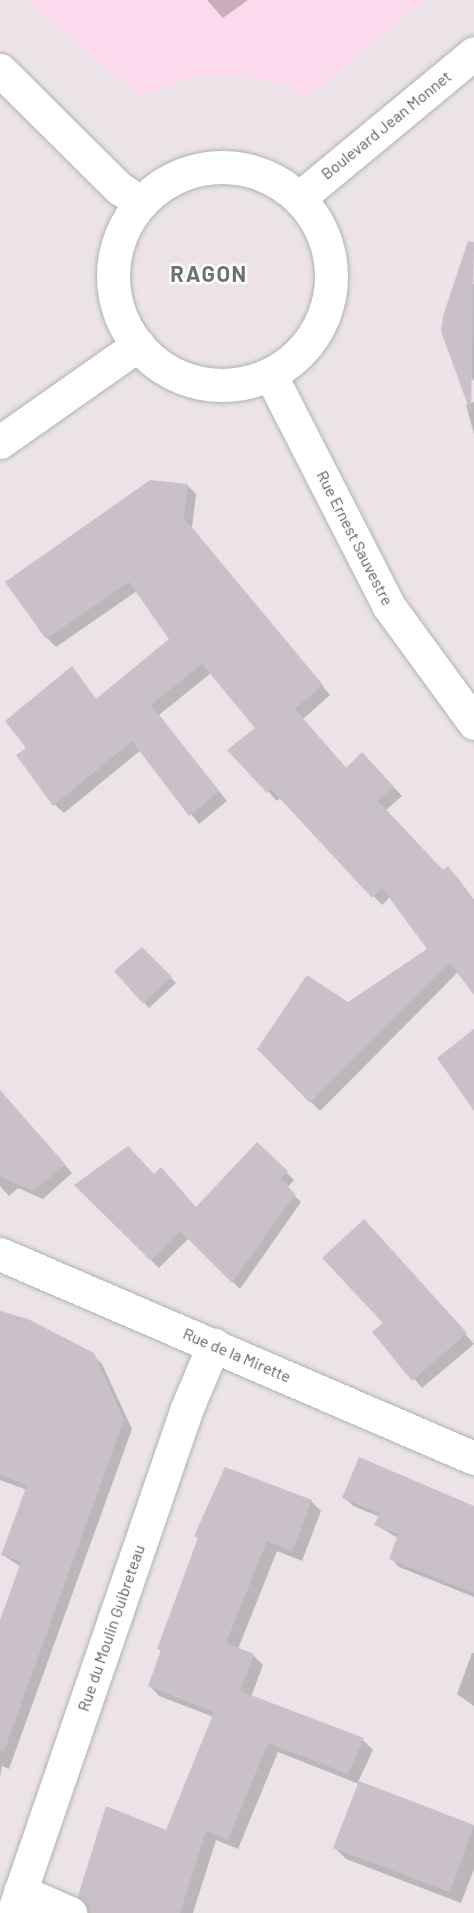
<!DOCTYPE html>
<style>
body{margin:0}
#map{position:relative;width:474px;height:1913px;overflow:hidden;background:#ece3e8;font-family:Barlow,sans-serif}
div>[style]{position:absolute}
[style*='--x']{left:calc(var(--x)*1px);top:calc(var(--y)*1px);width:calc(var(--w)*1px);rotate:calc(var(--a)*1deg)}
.commercial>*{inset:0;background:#fadaec}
.shadow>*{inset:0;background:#0003}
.building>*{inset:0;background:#c9c1c7}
.roads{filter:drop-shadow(0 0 2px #aeb4b0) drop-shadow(0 0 2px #aeb4b0)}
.street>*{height:33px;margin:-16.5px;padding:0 16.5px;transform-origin:16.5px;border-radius:16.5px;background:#fff}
.secondary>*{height:33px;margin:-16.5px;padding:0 16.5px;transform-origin:16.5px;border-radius:16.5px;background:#fff}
.secondary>.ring{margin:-16.5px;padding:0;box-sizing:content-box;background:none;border:33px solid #fff;border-radius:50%}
span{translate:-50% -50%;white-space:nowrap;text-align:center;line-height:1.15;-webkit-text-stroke:5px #fff;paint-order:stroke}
.street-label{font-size:16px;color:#5b625c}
.district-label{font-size:22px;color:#6c746d;font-weight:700;letter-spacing:1.5px}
</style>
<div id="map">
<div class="commercial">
<div style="clip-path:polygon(26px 0,426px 0,307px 97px,280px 84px,241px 76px,191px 77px,139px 96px)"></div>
</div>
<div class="shadow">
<div style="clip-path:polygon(207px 0,248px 0,223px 18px)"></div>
<div style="clip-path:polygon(474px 284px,474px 381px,452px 355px,467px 287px)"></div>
<div style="clip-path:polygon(474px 402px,474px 434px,466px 405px)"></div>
<div style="clip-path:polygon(187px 485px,196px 494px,192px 528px,330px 695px,303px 719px,347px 769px,371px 763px,402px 796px,386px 810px,443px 872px,448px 868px,457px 877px,474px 900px,474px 992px,458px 972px,320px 1111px,259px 1049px,348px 1004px,429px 950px,390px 897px,382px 905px,281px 797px,277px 801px,229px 750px,257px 728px,211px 673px,159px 715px,227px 801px,199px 824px,141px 750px,64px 813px,55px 805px,28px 748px,72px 668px,97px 700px,171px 639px,137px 591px,56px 647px,47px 638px)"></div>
<div style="clip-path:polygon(142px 949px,176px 983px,149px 1008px,116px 971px)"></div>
<div style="clip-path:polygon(0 1091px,72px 1173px,43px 1199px,18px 1188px,9px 1196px,0 1186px)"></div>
<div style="clip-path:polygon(257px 1144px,294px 1180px,287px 1188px,301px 1202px,240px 1289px,189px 1238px,159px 1268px,76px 1185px,154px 1176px,197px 1209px)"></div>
<div style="clip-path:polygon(425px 1288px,474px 1344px,422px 1388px,374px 1332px)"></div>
<div style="clip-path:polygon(0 1313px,93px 1355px,102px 1364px,132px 1429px,9px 1769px,2px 1766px,0 1777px,0 1624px,21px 1567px,3px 1555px,27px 1490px,0 1480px)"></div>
<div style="clip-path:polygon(344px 1497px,474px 1509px,474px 1597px,399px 1567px,391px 1558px,398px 1538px,376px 1525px,380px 1517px,353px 1506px)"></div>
<div style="clip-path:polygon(311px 1501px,321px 1511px,302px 1561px,277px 1551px,238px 1649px,253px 1655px,263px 1665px,251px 1697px,363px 1740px,373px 1750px,358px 1782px,474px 1826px,474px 1869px,461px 1903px,346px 1859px,335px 1848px,359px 1784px,278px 1752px,238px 1849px,216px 1840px,193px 1913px,88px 1913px,167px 1832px,214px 1717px,159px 1696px,149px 1685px,162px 1652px,159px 1648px,199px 1539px,196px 1536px)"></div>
<div style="clip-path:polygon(472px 1653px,474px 1653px,474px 1706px,457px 1694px)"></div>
</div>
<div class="building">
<div style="clip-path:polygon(468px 241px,474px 242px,471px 414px,441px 331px,443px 316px)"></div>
<div style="clip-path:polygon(150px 480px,188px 484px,184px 518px,323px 685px,295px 709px,346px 768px,362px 752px,394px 787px,378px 801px,443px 870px,448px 866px,474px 901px,474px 995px,450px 963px,310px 1103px,257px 1049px,307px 975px,348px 1002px,427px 949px,382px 888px,372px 898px,271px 789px,267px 793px,227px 750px,255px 728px,202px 664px,151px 705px,219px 791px,189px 816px,132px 741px,53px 806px,16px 755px,26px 748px,5px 721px,72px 666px,96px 699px,169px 639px,129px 582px,46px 639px,5px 582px)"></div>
<div style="clip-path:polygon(142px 947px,172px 977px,143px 1004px,114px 971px)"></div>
<div style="clip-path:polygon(474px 1029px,474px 1111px,437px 1058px)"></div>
<div style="clip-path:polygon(0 1090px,65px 1164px,34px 1191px,0 1177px)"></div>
<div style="clip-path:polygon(257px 1142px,288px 1171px,281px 1179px,295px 1194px,232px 1283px,180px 1231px,151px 1261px,74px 1185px,128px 1146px,154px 1174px,161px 1167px,196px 1207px)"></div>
<div style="clip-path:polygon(364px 1219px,467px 1333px,412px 1381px,372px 1332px,383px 1323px,322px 1258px)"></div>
<div style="clip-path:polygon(0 1311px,28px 1319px,94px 1353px,124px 1420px,4px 1751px,0 1751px,0 1620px,21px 1562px,1px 1555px,27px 1485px,0 1475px)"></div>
<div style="clip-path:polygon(359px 1457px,474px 1506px,474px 1593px,389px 1559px,398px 1534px,374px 1525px,380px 1513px,342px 1498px)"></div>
<div style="clip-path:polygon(225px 1467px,312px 1500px,292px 1552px,267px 1541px,226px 1643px,254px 1654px,240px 1691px,364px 1738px,348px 1774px,268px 1743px,228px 1840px,206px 1831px,180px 1913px,88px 1913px,78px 1896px,106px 1806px,166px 1830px,214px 1712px,148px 1686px,161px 1650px,157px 1649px,198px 1538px,194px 1536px)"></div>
<div style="clip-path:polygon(359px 1781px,474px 1825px,450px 1892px,333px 1848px)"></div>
</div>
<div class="roads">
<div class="street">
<div style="--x:0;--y:442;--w:169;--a:-35.1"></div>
<div style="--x:0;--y:1254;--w:516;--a:23.29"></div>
<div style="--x:20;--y:1891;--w:55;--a:23.7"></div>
<div style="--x:13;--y:1913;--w:534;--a:-70.99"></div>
<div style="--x:187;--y:1408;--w:69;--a:-67.1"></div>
</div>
<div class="secondary">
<div style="--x:0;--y:70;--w:168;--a:44.8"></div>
<div style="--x:119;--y:188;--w:27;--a:34"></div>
<div class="ring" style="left:113px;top:167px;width:185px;height:185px"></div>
<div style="--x:299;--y:198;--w:227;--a:-39.6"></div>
<div style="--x:270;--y:374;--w:259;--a:62.9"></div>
<div style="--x:388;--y:605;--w:146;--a:53.9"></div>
</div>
</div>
<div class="street-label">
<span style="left:386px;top:125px;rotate:-39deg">Boulevard Jean Monnet</span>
<span style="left:355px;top:538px;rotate:63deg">Rue Ernest Sauvestre</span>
<span style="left:237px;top:1355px;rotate:23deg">Rue de la Mirette</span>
<span style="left:111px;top:1628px;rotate:-71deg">Rue du Moulin Guibreteau</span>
</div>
<div class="district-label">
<span style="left:209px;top:274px">RAGON</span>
</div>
</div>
